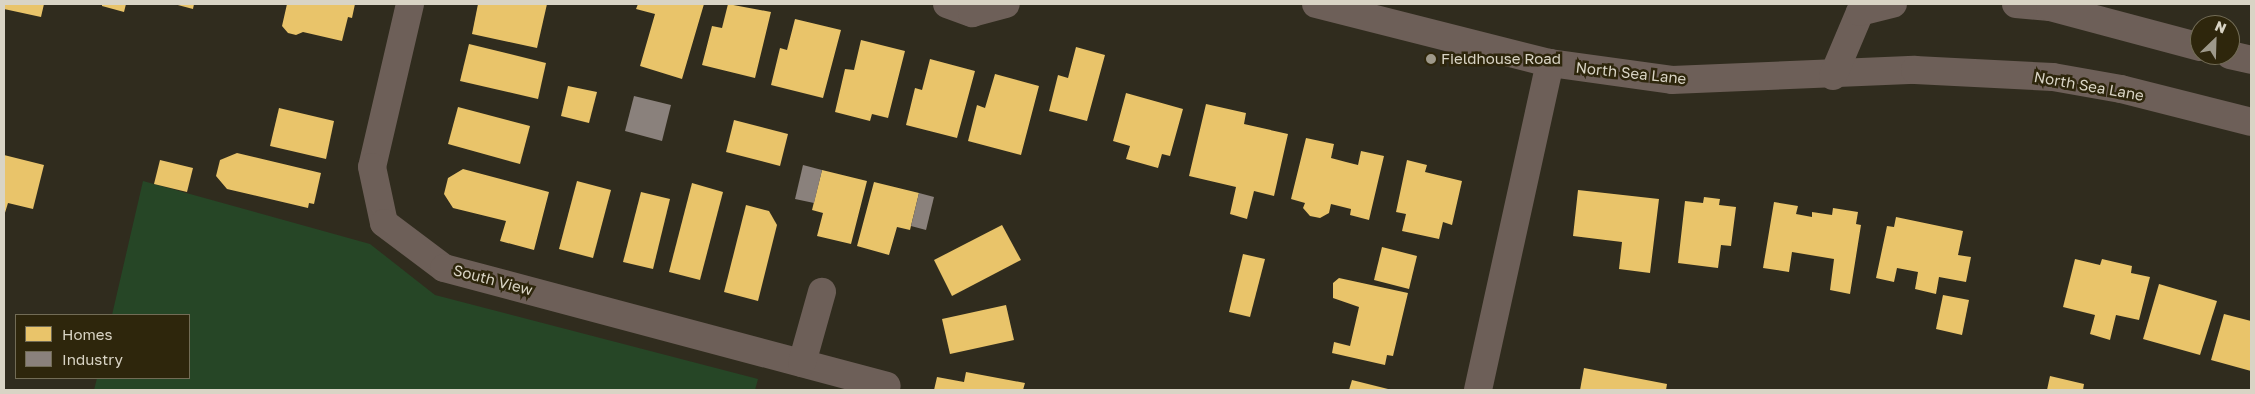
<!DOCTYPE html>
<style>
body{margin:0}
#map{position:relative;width:2255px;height:394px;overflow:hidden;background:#302c1e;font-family:"Golos Text",sans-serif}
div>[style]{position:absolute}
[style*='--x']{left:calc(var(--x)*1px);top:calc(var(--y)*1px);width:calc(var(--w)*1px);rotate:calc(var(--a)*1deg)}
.green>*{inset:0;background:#264626}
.homes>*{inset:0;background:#e9c46a}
.industry>*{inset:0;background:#8a817c}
.minor>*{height:28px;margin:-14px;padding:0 14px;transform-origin:14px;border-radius:14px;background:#6d5f58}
.dots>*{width:14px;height:14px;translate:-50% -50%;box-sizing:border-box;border:2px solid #2e260c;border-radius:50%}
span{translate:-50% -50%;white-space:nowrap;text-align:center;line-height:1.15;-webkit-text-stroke:5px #2e260c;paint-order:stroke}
.poi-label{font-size:15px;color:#d9d4c5}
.left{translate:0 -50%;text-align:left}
.street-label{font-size:15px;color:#d9d4c5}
.frame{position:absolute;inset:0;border:5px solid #d9d4c5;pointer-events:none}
.legend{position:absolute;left:15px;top:314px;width:175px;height:65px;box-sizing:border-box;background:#2e260c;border:1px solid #726c56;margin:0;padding:6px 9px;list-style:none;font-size:15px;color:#d9d4c5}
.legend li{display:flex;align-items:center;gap:10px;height:25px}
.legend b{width:25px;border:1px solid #726c56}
.north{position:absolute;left:2190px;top:15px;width:50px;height:50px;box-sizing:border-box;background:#2e260c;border:1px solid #726c56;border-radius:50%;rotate:24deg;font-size:14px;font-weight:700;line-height:20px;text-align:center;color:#d9d4c5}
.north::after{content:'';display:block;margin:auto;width:18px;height:22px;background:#9e998b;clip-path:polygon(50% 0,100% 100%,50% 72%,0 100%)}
</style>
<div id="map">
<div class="green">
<div style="clip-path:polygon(143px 181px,370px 244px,435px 295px,758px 379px,755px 390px,94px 390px,97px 378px,189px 378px,189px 315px,112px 315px)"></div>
</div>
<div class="homes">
<div style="clip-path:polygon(4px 4px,44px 4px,41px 17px,4px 9px)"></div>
<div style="clip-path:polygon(102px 4px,126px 4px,124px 12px,102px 6px)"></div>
<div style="clip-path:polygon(174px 4px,194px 4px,193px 9px)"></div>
<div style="clip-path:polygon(287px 4px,355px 4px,352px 18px,348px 17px,342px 41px,303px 32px,296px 35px,288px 33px,282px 26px)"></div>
<div style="clip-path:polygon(478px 4px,547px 4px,537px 48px,472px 34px)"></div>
<div style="clip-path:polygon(638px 4px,704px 4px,682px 79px,640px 66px,655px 14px,636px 9px)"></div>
<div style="clip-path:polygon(728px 4px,771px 12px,755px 78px,702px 65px,712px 26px,722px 28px)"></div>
<div style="clip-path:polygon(795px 19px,841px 30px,823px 98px,771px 85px,780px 48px,787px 50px)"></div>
<div style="clip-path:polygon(861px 40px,905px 51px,888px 118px,872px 114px,870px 121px,835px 112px,845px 69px,854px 70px)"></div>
<div style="clip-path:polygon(469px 44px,546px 63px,538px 99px,460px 81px)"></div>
<div style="clip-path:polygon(1076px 47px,1105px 55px,1087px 121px,1049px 111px,1058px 75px,1068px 78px)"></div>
<div style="clip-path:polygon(930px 59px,975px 71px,957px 138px,906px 125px,915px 88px,922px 90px)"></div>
<div style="clip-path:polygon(995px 74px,1039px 86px,1021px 155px,968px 141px,977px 105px,985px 108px)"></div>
<div style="clip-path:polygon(568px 86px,597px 92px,589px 123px,561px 116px)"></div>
<div style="clip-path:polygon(1126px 93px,1183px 109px,1170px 156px,1162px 154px,1158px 168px,1126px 159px,1130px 146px,1113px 141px)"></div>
<div style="clip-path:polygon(1206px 104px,1246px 113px,1244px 124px,1288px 134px,1274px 196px,1254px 191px,1247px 219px,1230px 214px,1236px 187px,1189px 176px)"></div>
<div style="clip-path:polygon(458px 107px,530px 126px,520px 164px,448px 144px)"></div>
<div style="clip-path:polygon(279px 108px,334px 121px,326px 159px,270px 146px)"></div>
<div style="clip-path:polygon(734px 120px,788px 134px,780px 166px,726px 152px)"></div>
<div style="clip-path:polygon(1306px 138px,1334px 144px,1331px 158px,1346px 162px,1358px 165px,1361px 151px,1384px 156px,1369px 220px,1350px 215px,1351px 209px,1331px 204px,1329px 213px,1320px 218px,1310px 216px,1303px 208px,1305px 203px,1291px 199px)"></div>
<div style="clip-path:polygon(237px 153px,321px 173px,314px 204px,309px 203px,308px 208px,227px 189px,216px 176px,220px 160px)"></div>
<div style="clip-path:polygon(4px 155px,44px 165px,33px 209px,8px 203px,4px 216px)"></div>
<div style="clip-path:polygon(160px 160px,193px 168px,187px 192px,154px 184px)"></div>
<div style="clip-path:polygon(1407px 160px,1427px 165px,1425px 172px,1462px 181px,1452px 225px,1443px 222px,1439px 239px,1402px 231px,1406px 214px,1396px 212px)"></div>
<div style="clip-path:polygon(463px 169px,549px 192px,534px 250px,500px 241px,506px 221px,453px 208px,444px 194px,448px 178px)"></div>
<div style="clip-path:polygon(822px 170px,867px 181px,851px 244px,817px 236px,823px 213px,812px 210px)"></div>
<div style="clip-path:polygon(577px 181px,611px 190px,593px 258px,559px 249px)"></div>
<div style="clip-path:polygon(874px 182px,919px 193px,910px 230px,897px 227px,889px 255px,857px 246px)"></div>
<div style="clip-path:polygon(692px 183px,723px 192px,700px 280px,669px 272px)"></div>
<div style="clip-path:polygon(1578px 190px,1659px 199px,1650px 273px,1619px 269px,1622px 242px,1573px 236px)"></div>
<div style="clip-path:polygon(641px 192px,670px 199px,653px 269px,623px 262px)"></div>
<div style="clip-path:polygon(1704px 197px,1720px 199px,1719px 205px,1736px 207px,1731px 246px,1721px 245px,1718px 268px,1678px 263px,1685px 201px,1703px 203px)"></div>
<div style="clip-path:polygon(1774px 202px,1798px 206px,1796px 214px,1812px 217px,1812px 212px,1832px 215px,1833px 208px,1858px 212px,1856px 224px,1861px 225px,1850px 294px,1830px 290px,1834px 259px,1792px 252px,1789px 272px,1763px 268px)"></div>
<div style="clip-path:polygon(746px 205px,769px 211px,777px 225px,758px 301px,724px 292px)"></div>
<div style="clip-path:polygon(1896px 217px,1963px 231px,1958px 255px,1971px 257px,1966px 282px,1939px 277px,1936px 294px,1915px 289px,1918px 272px,1897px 268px,1894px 282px,1876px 278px,1887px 226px,1894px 227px)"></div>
<div style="clip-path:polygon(1002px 225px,1021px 260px,952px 296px,934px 260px)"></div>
<div style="clip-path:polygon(1382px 247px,1417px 256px,1409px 289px,1374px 280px)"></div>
<div style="clip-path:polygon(1243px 254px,1265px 259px,1250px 317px,1229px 312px)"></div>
<div style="clip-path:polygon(2075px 259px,2100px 265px,2102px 259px,2132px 266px,2131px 273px,2150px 277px,2139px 320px,2116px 315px,2110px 340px,2090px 334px,2095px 315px,2063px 307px)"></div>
<div style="clip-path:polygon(1339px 278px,1408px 293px,1393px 356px,1387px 355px,1385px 365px,1332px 353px,1334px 342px,1350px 346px,1359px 307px,1333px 298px,1333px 283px)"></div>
<div style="clip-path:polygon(2159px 284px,2217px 301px,2200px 355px,2143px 339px)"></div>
<div style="clip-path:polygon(1943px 295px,1969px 300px,1962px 335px,1936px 329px)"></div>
<div style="clip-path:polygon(1006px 305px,1014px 340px,950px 354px,942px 319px)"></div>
<div style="clip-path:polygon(2224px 314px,2251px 321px,2251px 371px,2211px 360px)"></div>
<div style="clip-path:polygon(1584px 368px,1667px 384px,1666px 390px,1580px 390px)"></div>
<div style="clip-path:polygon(966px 372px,1025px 383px,1023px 390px,934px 390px,937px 377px,964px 382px)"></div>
<div style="clip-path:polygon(2050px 376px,2084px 384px,2083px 390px,2047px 390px)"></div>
<div style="clip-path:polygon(1352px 380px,1392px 390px,1349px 390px)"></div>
</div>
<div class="industry">
<div style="clip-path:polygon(634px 96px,671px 105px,662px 141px,625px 131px)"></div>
<div style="clip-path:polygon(803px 165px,822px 170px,814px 203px,795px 199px)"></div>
<div style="clip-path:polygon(919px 193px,934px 197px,926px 230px,911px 226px)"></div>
</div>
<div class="minor">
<div style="--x:410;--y:4;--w:167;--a:103.1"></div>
<div style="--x:372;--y:167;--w:57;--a:77.9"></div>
<div style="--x:384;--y:223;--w:75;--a:36.9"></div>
<div style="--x:444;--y:268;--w:458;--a:14.9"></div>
<div style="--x:947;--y:4;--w:27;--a:20"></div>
<div style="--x:972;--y:13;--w:35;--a:-15"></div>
<div style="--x:1316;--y:4;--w:241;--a:14.2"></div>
<div style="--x:1550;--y:63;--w:123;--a:7.9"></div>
<div style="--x:1672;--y:80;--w:243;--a:-2.4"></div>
<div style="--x:1915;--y:70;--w:138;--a:2.9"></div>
<div style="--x:2053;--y:77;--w:69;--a:10"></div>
<div style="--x:2121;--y:89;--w:134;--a:14.2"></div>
<div style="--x:2016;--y:4;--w:34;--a:5"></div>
<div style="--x:2050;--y:7;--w:155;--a:14.9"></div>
<div style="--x:2230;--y:55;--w:22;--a:13"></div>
<div style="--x:1833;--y:76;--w:69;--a:-67.1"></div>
<div style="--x:1860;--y:12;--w:34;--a:-14"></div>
<div style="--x:802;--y:363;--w:74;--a:-74.3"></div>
<div style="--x:1478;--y:390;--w:335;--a:-77.6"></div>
</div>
<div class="dots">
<div style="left:1431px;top:59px;background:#9e998b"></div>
</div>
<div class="poi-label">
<span class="left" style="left:1441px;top:59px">Fieldhouse Road</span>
</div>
<div class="street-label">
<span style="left:1631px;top:73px;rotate:6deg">North Sea Lane</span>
<span style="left:2089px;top:86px;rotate:10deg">North Sea Lane</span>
<span style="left:493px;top:280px;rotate:15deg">South View</span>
</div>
<div class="frame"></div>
<ul class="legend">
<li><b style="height:14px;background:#e9c46a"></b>Homes</li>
<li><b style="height:14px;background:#8a817c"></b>Industry</li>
</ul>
<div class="north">N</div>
</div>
